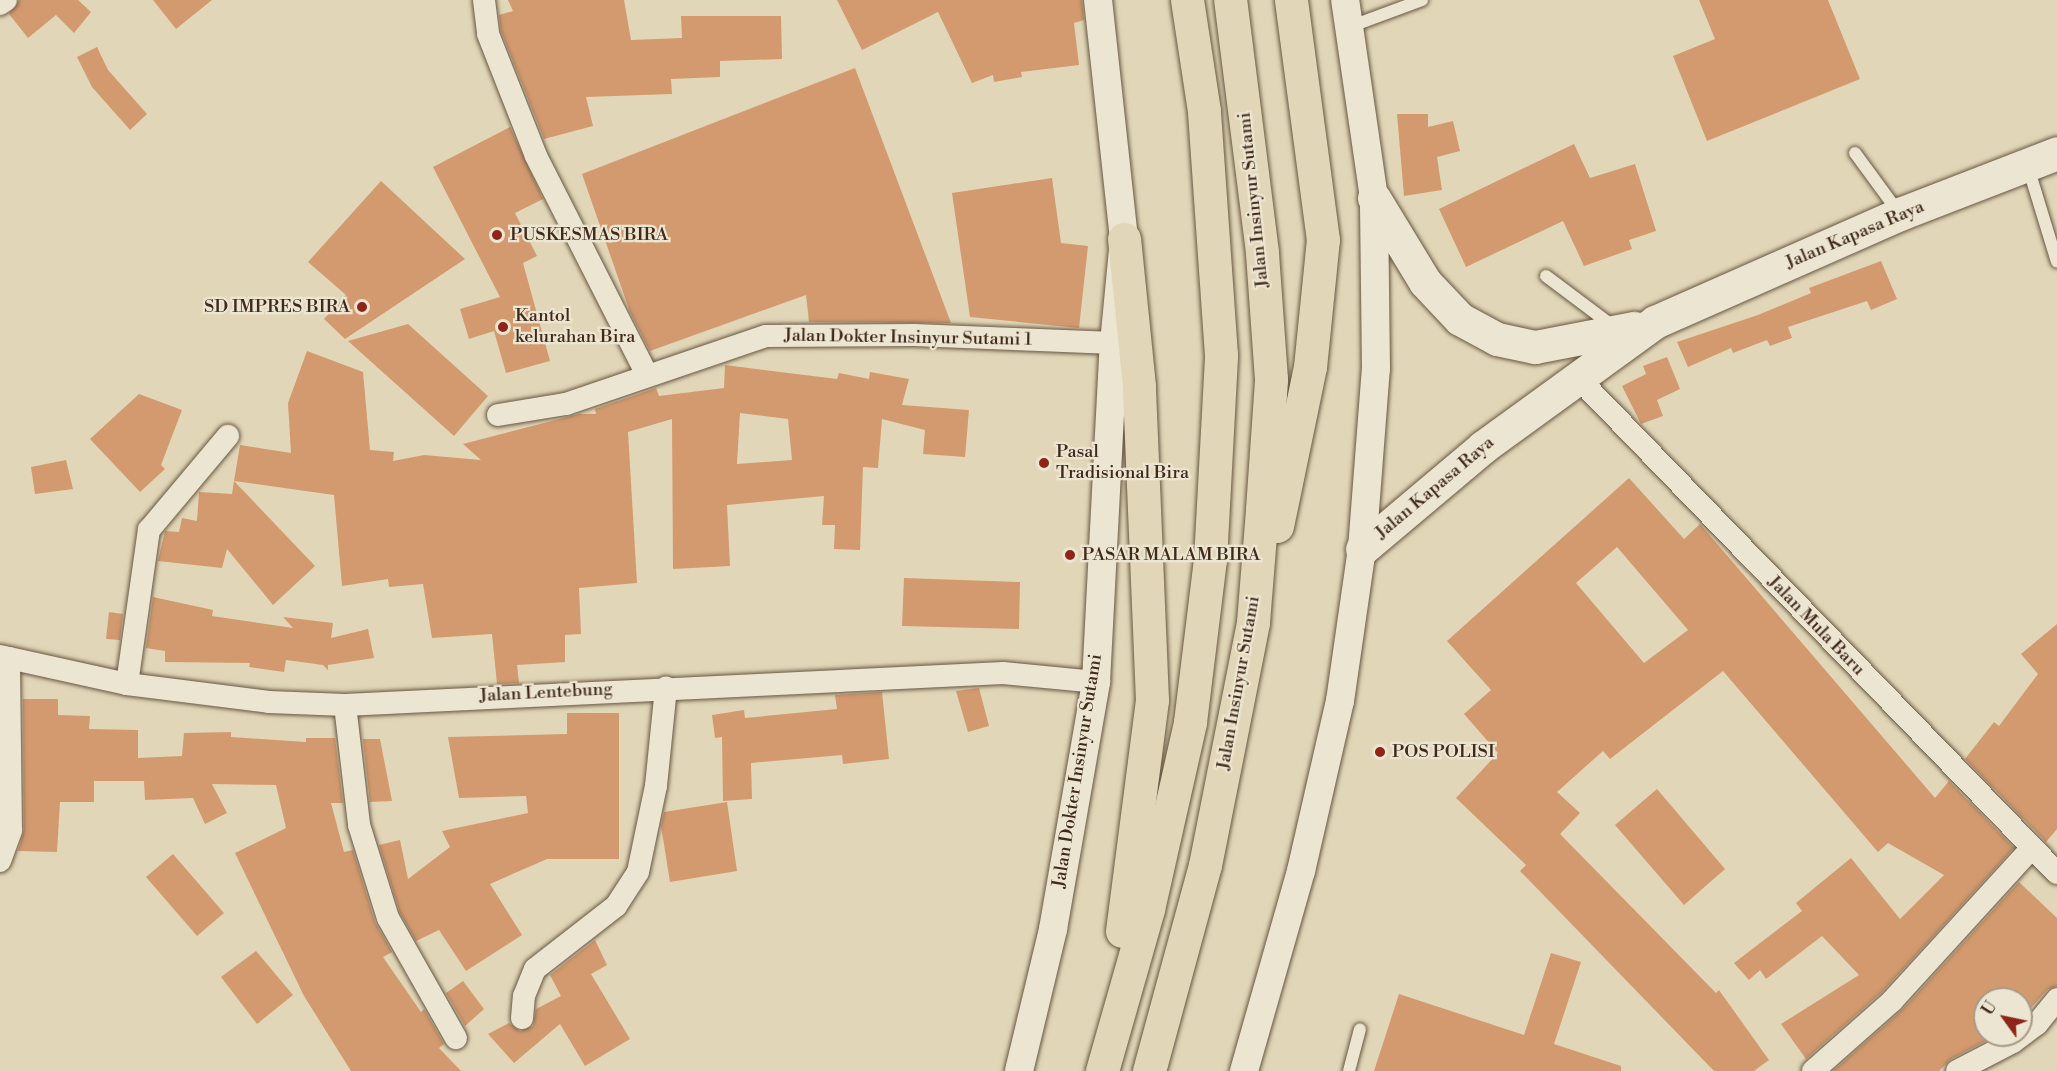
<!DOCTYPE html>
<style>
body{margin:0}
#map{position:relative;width:2057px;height:1071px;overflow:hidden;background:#e1d7b8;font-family:"Libre Bodoni",serif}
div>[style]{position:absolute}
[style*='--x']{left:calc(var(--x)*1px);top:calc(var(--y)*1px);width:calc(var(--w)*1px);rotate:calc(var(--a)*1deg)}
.building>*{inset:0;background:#d39a6f}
.roads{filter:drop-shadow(0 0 2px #685642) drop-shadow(0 0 2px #685642)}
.service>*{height:12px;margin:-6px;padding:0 6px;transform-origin:6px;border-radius:6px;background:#ece5d1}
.minor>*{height:22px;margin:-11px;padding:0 11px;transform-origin:11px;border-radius:11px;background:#ece5d1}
.tertiary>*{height:28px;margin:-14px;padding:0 14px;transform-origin:14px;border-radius:14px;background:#ece5d1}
.secondary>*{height:33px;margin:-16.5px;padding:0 16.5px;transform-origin:16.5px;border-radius:16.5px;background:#ece5d1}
.motorway>*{height:33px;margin:-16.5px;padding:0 16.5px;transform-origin:16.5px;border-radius:16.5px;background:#e1d7b8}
.dots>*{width:16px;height:16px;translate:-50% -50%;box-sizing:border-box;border:3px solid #ece5d1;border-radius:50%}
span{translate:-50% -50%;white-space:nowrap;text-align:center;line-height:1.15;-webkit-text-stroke:4.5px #ece5d1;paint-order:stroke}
.street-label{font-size:18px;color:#402b1b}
.poi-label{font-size:18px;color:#402b1b}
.left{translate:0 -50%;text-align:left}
.right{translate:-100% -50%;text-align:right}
.north{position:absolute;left:1973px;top:987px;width:60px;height:60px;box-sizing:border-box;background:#ece5d1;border:2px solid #a79b88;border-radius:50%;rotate:303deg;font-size:16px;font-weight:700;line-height:24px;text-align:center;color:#402b1b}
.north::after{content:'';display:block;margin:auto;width:21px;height:27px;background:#8f2418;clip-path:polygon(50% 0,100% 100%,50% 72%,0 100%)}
</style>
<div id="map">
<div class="building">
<div style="clip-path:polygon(19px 0,78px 0,91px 12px,74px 33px,56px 15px,28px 38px,9px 14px)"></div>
<div style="clip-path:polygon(153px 0,212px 0,176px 29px)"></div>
<div style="clip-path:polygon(508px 0,624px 0,631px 40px,682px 38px,681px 16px,781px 16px,782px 59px,720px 61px,720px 77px,671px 79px,672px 94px,586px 97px,593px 126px,544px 139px,501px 31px,499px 15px,513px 11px)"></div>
<div style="clip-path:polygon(837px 0,1082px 0,1084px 20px,1074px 23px,1079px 65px,1021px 72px,1022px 77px,994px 82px,993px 75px,972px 83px,938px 12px,862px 50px)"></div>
<div style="clip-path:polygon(1699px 0,1828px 0,1860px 79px,1707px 141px,1673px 56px,1715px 39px)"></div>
<div style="clip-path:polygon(97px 47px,108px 70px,147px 114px,130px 130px,92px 87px,77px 57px)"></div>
<div style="clip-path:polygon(855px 68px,951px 323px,809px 322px,806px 295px,650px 351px,630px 312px,582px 174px)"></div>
<div style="clip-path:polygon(1397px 114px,1428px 114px,1428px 127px,1453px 121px,1460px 151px,1437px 157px,1442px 190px,1404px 196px)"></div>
<div style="clip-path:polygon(510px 127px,543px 199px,515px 213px,537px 256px,523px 263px,550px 361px,506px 373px,494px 331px,469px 339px,460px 309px,500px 297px,433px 167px)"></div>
<div style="clip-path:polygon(1574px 144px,1590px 178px,1635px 164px,1656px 231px,1629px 240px,1632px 249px,1584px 266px,1563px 221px,1466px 267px,1439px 209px)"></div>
<div style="clip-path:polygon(1052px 178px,1061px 243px,1088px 246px,1079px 328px,970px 317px,952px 193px)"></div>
<div style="clip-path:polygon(381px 181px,465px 259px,345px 339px,324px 319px,346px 295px,308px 262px)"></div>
<div style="clip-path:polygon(1881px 261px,1897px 299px,1871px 310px,1867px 301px,1788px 327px,1792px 338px,1770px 346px,1767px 340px,1733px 353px,1731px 348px,1688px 367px,1677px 342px,1758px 315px,1811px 293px,1809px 288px)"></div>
<div style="clip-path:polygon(408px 324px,488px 396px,454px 436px,348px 341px)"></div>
<div style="clip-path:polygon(evenodd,307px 351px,363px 372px,370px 450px,394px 452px,393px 461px,424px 455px,481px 460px,463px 444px,579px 414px,596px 414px,595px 409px,656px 388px,659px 396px,724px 388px,725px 365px,837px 379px,839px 373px,869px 379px,870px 372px,909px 379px,902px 405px,969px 410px,965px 457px,923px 454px,925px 430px,882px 419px,878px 468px,863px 467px,860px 550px,834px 549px,835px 525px,822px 525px,824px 496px,727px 505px,730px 566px,673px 569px,672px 419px,628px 432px,637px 583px,579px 588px,581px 634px,565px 635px,565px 662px,517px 665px,519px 683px,497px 684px,492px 634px,432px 638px,423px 584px,389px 587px,388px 579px,342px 586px,334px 495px,234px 481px,240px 445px,291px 453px,288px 403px,307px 351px,740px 413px,788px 419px,792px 460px,737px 464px,740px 413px)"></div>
<div style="clip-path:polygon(1667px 357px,1680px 389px,1657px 400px,1663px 416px,1641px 424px,1622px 386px,1646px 374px,1643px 366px)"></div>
<div style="clip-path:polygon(139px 394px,182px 410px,161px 465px,165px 469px,140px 492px,90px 439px)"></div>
<div style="clip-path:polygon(66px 460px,73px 489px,35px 494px,31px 467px)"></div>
<div style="clip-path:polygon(evenodd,1629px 478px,1684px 539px,1700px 524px,1935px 798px,1949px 781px,2014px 848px,1883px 991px,1806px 1059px,1781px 1024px,1859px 975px,1822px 936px,1766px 979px,1760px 970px,1749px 980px,1734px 963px,1802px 911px,1796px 903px,1851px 858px,1900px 919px,1944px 875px,1888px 843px,1878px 852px,1723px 671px,1610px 759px,1603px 751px,1557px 792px,1580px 813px,1560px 834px,1716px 993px,1719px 990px,1769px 1060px,1754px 1071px,1714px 1071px,1520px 871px,1526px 865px,1456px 798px,1498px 753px,1464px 714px,1491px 690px,1447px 641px,1629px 478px,1617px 547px,1688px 630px,1644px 663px,1576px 583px,1617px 547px)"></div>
<div style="clip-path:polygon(234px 481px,315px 566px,273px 605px,227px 549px,222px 568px,158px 561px,165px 531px,179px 532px,182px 518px,197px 521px,199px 492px,232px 494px)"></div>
<div style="clip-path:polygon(904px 578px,1020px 582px,1019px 629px,902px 626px)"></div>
<div style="clip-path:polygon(153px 597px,213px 610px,212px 616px,293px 628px,283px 617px,333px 623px,331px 638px,368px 629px,374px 658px,328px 665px,328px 670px,323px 665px,286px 660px,284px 672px,249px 667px,250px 663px,165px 662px,165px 651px,146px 648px)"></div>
<div style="clip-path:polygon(109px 612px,123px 614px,120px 640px,106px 639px)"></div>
<div style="clip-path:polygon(2057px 624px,2057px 829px,2046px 842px,1965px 759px,1994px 722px,1999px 726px,2038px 674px,2021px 654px)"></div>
<div style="clip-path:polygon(979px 688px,989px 726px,968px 732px,956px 691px)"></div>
<div style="clip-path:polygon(882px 692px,889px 759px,843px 764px,842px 755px,751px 763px,752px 799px,723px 801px,722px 737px,715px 738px,712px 715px,744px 710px,745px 718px,837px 709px,835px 695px)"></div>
<div style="clip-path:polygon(23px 699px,58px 699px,58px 715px,90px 716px,89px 729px,138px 730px,138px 758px,182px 756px,184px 733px,231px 732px,231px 737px,306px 742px,306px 738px,335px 738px,343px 803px,331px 803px,344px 852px,353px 850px,375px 922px,392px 952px,383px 957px,421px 1012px,424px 1009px,444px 1044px,439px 1048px,461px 1071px,351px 1071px,304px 996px,235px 853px,286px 828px,276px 785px,212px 784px,227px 813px,205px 824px,193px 798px,145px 800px,144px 781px,94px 781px,94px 802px,60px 802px,57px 852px,18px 851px,24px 830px)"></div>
<div style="clip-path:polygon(567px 713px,619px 713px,619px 859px,547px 859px,490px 884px,522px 935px,466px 971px,439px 930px,416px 941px,400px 913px,379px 845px,400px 840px,408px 879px,450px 847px,442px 831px,528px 813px,526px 796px,459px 798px,448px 737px,567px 734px)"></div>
<div style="clip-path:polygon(363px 739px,380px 739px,392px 801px,370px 802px)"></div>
<div style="clip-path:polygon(1657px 789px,1725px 869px,1684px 905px,1615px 825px)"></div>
<div style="clip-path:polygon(727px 802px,737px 871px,670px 882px,661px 826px,664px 812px)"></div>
<div style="clip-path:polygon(173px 854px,224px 913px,197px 936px,146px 877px)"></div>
<div style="clip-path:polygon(2019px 882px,2057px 918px,2057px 986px,2047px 990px,2021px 1019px,2021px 999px,1985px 999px,1985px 1035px,1997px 1035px,1951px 1059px,1939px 1071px,1833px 1071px,1902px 1010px)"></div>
<div style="clip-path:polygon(595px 940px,607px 965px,591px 974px,630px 1039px,585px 1066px,560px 1024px,514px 1063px,488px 1034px,509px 1023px,520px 1031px,533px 1026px,536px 1009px,561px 996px,550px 975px)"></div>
<div style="clip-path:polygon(256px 951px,293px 995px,257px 1024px,221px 977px)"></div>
<div style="clip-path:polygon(1551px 953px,1581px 962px,1554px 1044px,1621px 1066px,1621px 1071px,1374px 1071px,1399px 994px,1524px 1035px)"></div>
<div style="clip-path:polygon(463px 981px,484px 1009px,465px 1026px,446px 993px)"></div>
</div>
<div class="roads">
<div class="service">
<div style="--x:1349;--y:27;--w:78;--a:-20.3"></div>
<div style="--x:1855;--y:153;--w:74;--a:53.7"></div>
<div style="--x:2028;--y:167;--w:99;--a:73"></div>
<div style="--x:1546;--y:276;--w:85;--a:36.9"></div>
<div style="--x:1349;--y:1071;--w:43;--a:-75.3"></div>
</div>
<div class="minor">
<div style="--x:484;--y:0;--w:34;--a:83"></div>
<div style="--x:488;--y:34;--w:131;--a:68.5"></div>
<div style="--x:536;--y:156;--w:246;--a:63.1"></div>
<div style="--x:0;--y:4;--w:7;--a:-34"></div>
<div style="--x:1577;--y:377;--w:690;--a:45.94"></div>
<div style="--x:498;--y:415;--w:69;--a:-9.2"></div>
<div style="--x:566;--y:404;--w:211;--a:-18.8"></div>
<div style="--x:766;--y:336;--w:148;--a:-0.4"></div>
<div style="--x:914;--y:335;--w:200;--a:2.3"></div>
<div style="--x:0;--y:656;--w:130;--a:12.4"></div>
<div style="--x:127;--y:684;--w:143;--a:7.2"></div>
<div style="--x:269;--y:702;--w:76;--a:2.3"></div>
<div style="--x:345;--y:705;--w:659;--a:-2.78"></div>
<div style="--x:1003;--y:673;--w:93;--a:5.5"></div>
<div style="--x:127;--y:684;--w:156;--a:-81.9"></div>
<div style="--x:149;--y:530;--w:123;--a:-50"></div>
<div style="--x:345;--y:705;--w:121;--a:83.3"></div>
<div style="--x:359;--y:825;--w:97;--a:72.7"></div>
<div style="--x:388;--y:918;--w:138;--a:60.5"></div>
<div style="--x:0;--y:861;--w:33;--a:-70"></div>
<div style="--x:11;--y:830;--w:172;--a:-90.7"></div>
<div style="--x:522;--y:1018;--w:22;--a:-85"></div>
<div style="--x:524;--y:996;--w:29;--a:-68"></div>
<div style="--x:535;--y:969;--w:103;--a:-37.9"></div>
<div style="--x:616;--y:906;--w:40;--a:-57.1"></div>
<div style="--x:638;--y:872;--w:88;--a:-78.2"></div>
<div style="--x:656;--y:786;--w:99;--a:-84.2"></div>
<div style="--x:1813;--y:1071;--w:106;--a:-41.5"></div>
<div style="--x:1892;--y:1001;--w:206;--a:-47.6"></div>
<div style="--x:1957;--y:1071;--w:63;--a:-27.4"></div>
<div style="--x:2013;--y:1042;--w:30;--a:-37"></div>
<div style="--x:2037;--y:1024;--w:32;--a:-51"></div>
</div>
<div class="tertiary">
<div style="--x:1019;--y:1071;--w:146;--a:-76.5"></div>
<div style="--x:1053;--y:929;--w:251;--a:-80.1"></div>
<div style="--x:1096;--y:682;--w:339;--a:-87"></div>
<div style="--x:1114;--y:343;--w:104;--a:-84.5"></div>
<div style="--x:1124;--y:239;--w:240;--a:-96.2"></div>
<div style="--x:1244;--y:1071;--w:208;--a:-74.1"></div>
<div style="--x:1301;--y:871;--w:174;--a:-77.1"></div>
<div style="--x:1340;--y:701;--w:154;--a:-81.8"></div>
<div style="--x:1362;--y:549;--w:181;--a:-85.6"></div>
<div style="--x:1376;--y:369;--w:171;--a:-90.7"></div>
<div style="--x:1374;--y:198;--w:200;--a:-98.3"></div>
</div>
<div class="secondary">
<div style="--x:1374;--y:198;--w:98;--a:58.7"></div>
<div style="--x:1425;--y:282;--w:51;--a:46.6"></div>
<div style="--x:1460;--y:319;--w:42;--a:28.4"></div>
<div style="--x:1497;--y:339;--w:39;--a:12"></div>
<div style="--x:1535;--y:347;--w:101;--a:-10.9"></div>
<div style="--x:1362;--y:549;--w:158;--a:-40.1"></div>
<div style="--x:1483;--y:447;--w:213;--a:-36"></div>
<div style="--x:1655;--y:322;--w:268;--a:-23.8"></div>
<div style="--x:1900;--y:214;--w:168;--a:-21.2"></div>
</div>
<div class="motorway">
<div style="--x:1277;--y:526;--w:162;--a:-78.3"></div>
<div style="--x:1310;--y:367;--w:128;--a:-84.2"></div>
<div style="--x:1323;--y:240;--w:242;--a:-97.6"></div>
<div style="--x:1122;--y:931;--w:233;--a:-82.6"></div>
<div style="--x:1152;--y:700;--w:314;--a:-92.4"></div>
<div style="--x:1139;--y:386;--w:148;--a:-95.8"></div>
<div style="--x:1102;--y:1071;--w:168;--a:-74.1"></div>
<div style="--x:1148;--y:909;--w:192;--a:-77.3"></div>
<div style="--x:1190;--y:722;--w:163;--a:-83"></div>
<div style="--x:1210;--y:560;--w:205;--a:-86.9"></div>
<div style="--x:1221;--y:355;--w:245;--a:-94"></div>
<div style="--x:1204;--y:111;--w:112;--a:-98.7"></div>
<div style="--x:1149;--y:1071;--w:213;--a:-74.8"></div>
<div style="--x:1205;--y:865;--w:248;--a:-78.8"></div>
<div style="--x:1253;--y:622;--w:113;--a:-85.4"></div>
<div style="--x:1262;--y:509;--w:130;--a:-86"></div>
<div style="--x:1271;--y:379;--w:127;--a:-94.1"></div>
<div style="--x:1262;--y:252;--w:254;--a:-97.2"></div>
</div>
</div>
<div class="dots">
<div style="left:497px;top:235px;background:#8f2418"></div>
<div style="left:362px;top:307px;background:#8f2418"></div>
<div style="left:503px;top:327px;background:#8f2418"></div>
<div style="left:1044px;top:463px;background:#8f2418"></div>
<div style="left:1070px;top:555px;background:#8f2418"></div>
<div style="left:1380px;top:752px;background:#8f2418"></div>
</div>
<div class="street-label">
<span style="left:1254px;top:200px;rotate:-96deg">Jalan Insinyur Sutami</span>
<span style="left:1855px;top:235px;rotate:-23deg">Jalan Kapasa Raya</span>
<span style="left:908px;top:338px;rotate:1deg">Jalan Dokter Insinyur Sutami 1</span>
<span style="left:1435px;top:488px;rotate:-40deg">Jalan Kapasa Raya</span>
<span style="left:1816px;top:626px;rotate:46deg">Jalan Mula Baru</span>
<span style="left:1239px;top:683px;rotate:-80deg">Jalan Insinyur Sutami</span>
<span style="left:546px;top:693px;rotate:-3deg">Jalan Lentebung</span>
<span style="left:1078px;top:771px;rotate:-81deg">Jalan Dokter Insinyur Sutami</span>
</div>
<div class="poi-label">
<span class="left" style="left:510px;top:235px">PUSKESMAS BIRA</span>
<span class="right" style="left:350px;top:307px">SD IMPRES BIRA</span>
<span class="left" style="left:515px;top:327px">Kantol<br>kelurahan Bira</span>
<span class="left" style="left:1056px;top:463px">Pasal<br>Tradisional Bira</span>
<span class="left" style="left:1082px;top:555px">PASAR MALAM BIRA</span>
<span class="left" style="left:1392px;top:752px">POS POLISI</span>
</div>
<div class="north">U</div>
</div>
